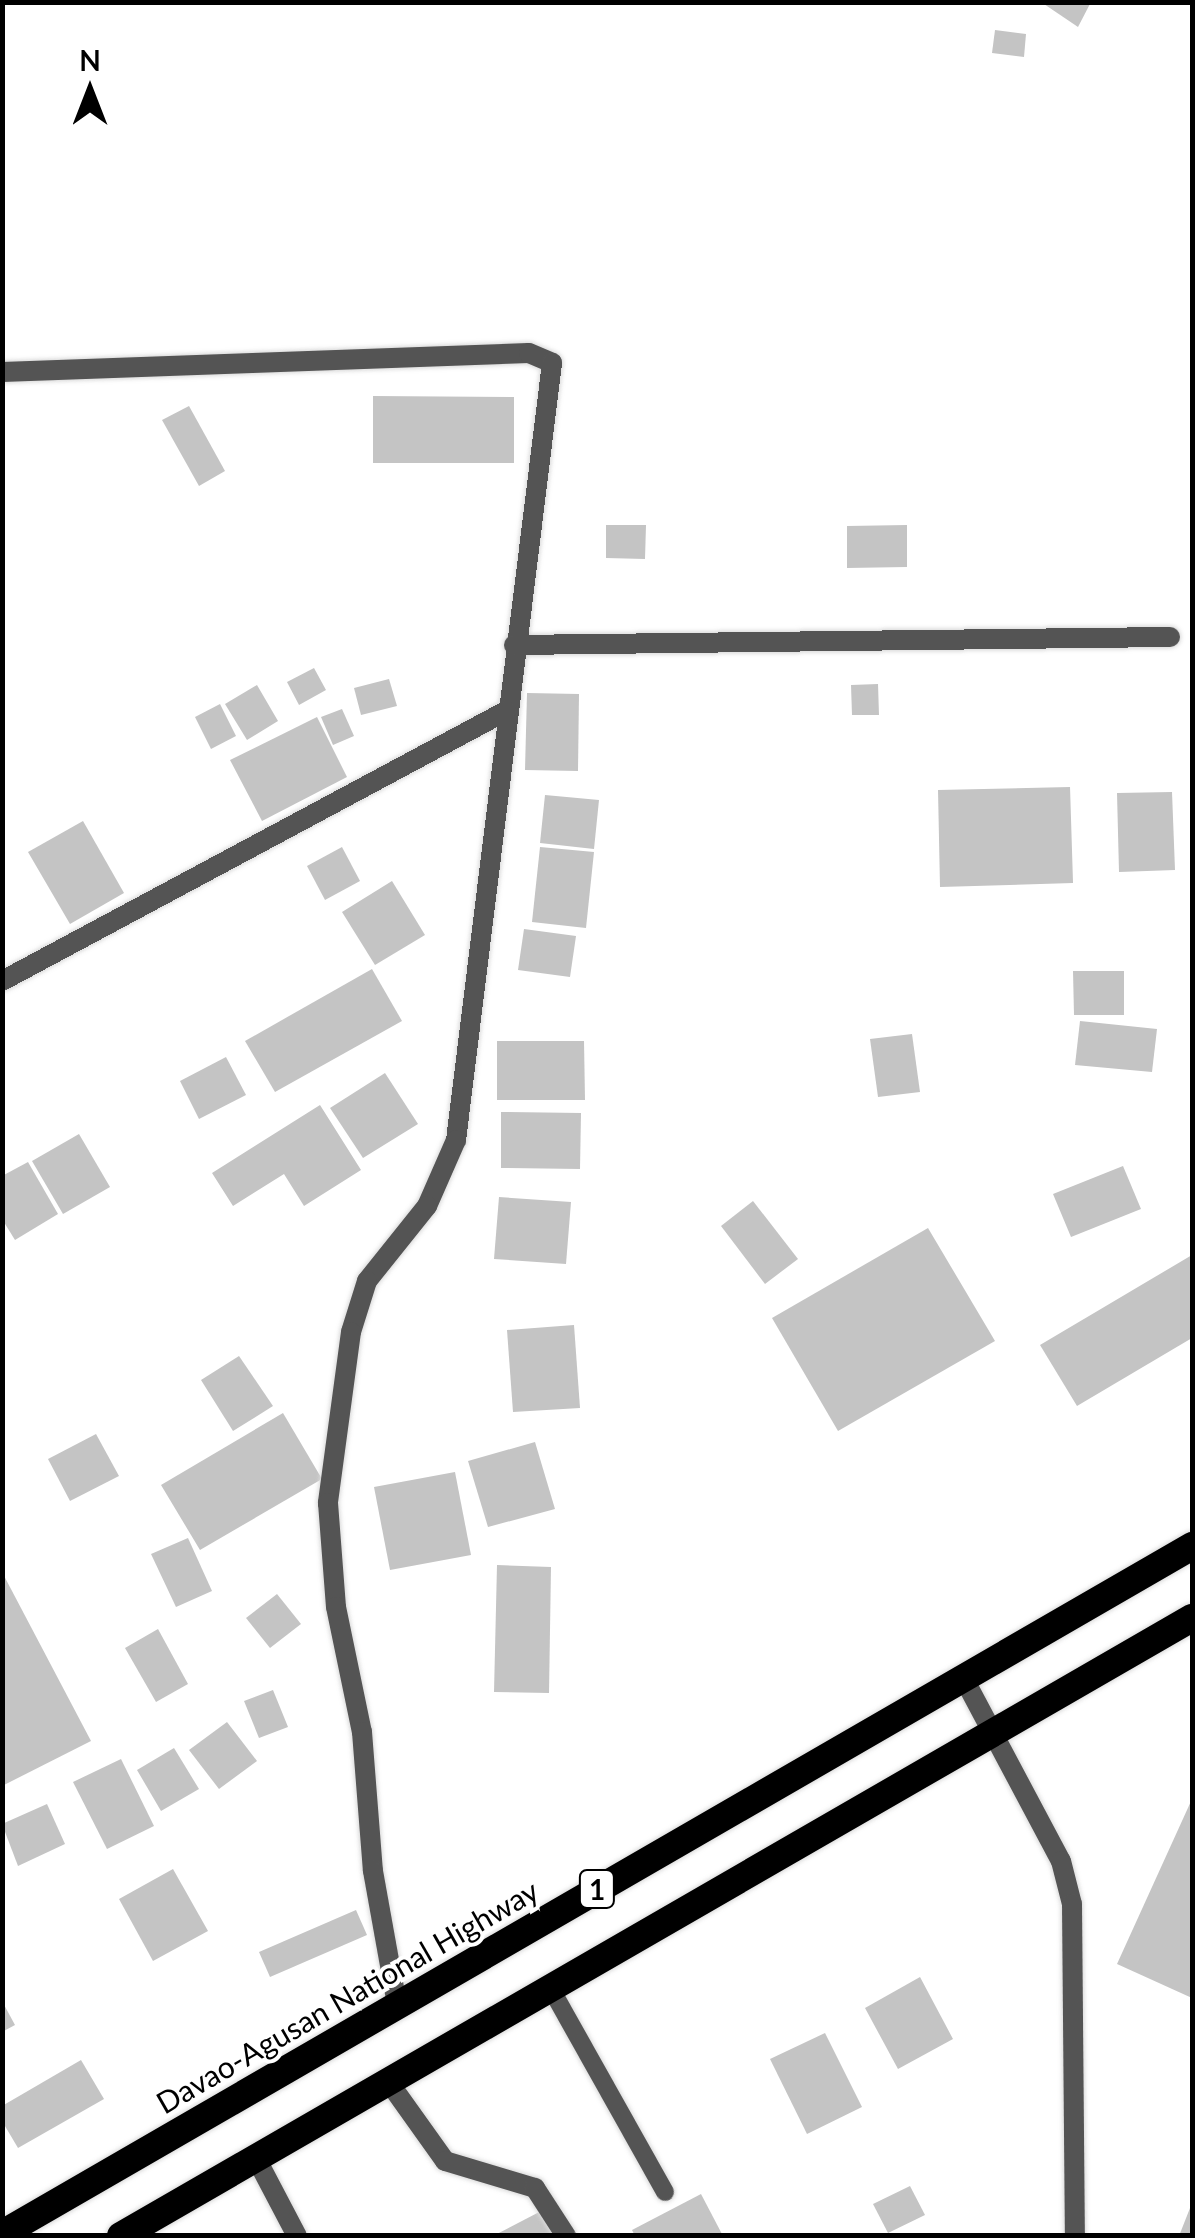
<!DOCTYPE html>
<style>
body{margin:0}
#map{position:relative;width:1195px;height:2238px;overflow:hidden;background:#fff;font-family:Lato,sans-serif}
div>[style]{position:absolute}
[style*='--x']{left:calc(var(--x)*1px);top:calc(var(--y)*1px);width:calc(var(--w)*1px);rotate:calc(var(--a)*1deg)}
.building>*{inset:0;background:#c4c4c4}
.roads{filter:drop-shadow(0 0 2px #dbdbdb) drop-shadow(0 0 2px #dbdbdb)}
.service>*{height:18px;margin:-9px;padding:0 9px;transform-origin:9px;border-radius:9px;background:#545454}
.minor>*{height:20px;margin:-10px;padding:0 10px;transform-origin:10px;border-radius:10px;background:#545454}
.trunk>*{height:28px;margin:-14px;padding:0 14px;transform-origin:14px;border-radius:14px;background:#000}
span{translate:-50% -50%;white-space:nowrap;text-align:center;line-height:1.15;-webkit-text-stroke:8px #fff;paint-order:stroke}
.shield-label span{padding:2px 8px;background:#fff;border:2px solid;border-radius:8px;-webkit-text-stroke-width:0}
.shield-label{font-size:28px;color:#000;font-weight:700}
.street-label{font-size:30px;color:#000}
.frame{position:absolute;inset:0;border:5px solid #000;pointer-events:none}
.north{position:absolute;left:40px;top:40px;width:100px;height:100px;-webkit-text-stroke:8px #fff;paint-order:stroke;rotate:0deg;font-size:28px;font-weight:700;line-height:40px;text-align:center;color:#000}
.north::after{content:'';display:block;margin:auto;width:35px;height:45px;background:#000;clip-path:polygon(50% 0,100% 100%,50% 72%,0 100%)}
</style>
<div id="map">
<div class="building">
<div style="clip-path:polygon(1041px 2px,1091px 2px,1078px 27px)"></div>
<div style="clip-path:polygon(995px 30px,1026px 34px,1024px 57px,992px 53px)"></div>
<div style="clip-path:polygon(373px 396px,514px 397px,514px 463px,373px 463px)"></div>
<div style="clip-path:polygon(189px 406px,225px 471px,199px 486px,162px 420px)"></div>
<div style="clip-path:polygon(606px 525px,646px 525px,645px 559px,606px 558px)"></div>
<div style="clip-path:polygon(907px 525px,907px 567px,847px 568px,847px 526px)"></div>
<div style="clip-path:polygon(314px 668px,326px 690px,299px 705px,287px 682px)"></div>
<div style="clip-path:polygon(389px 679px,397px 706px,361px 715px,354px 688px)"></div>
<div style="clip-path:polygon(878px 684px,879px 715px,852px 715px,851px 685px)"></div>
<div style="clip-path:polygon(257px 685px,278px 721px,247px 740px,225px 704px)"></div>
<div style="clip-path:polygon(527px 693px,579px 694px,578px 771px,525px 770px)"></div>
<div style="clip-path:polygon(220px 704px,236px 736px,211px 749px,195px 717px)"></div>
<div style="clip-path:polygon(342px 709px,354px 736px,333px 745px,321px 717px)"></div>
<div style="clip-path:polygon(317px 717px,347px 777px,262px 821px,230px 760px)"></div>
<div style="clip-path:polygon(1070px 787px,1073px 883px,940px 887px,938px 790px)"></div>
<div style="clip-path:polygon(1172px 792px,1175px 870px,1119px 872px,1117px 793px)"></div>
<div style="clip-path:polygon(545px 795px,599px 800px,594px 849px,540px 843px)"></div>
<div style="clip-path:polygon(83px 821px,124px 893px,70px 924px,28px 852px)"></div>
<div style="clip-path:polygon(342px 847px,360px 881px,325px 900px,307px 866px)"></div>
<div style="clip-path:polygon(540px 847px,594px 852px,586px 928px,532px 922px)"></div>
<div style="clip-path:polygon(392px 881px,425px 935px,375px 965px,342px 912px)"></div>
<div style="clip-path:polygon(524px 929px,576px 936px,570px 977px,518px 970px)"></div>
<div style="clip-path:polygon(372px 969px,402px 1021px,275px 1092px,245px 1041px)"></div>
<div style="clip-path:polygon(1073px 971px,1124px 971px,1124px 1015px,1074px 1015px)"></div>
<div style="clip-path:polygon(1080px 1021px,1157px 1029px,1152px 1072px,1075px 1065px)"></div>
<div style="clip-path:polygon(912px 1034px,920px 1092px,878px 1097px,870px 1039px)"></div>
<div style="clip-path:polygon(497px 1041px,584px 1041px,585px 1100px,497px 1100px)"></div>
<div style="clip-path:polygon(226px 1057px,246px 1095px,199px 1119px,180px 1081px)"></div>
<div style="clip-path:polygon(385px 1073px,418px 1124px,363px 1158px,330px 1108px)"></div>
<div style="clip-path:polygon(320px 1105px,361px 1170px,304px 1206px,284px 1174px,233px 1206px,212px 1173px)"></div>
<div style="clip-path:polygon(501px 1112px,581px 1113px,580px 1169px,501px 1168px)"></div>
<div style="clip-path:polygon(79px 1134px,110px 1187px,63px 1214px,32px 1161px)"></div>
<div style="clip-path:polygon(28px 1162px,58px 1214px,15px 1240px,2px 1219px,2px 1176px)"></div>
<div style="clip-path:polygon(1123px 1166px,1141px 1209px,1071px 1237px,1053px 1194px)"></div>
<div style="clip-path:polygon(499px 1197px,571px 1202px,566px 1264px,494px 1259px)"></div>
<div style="clip-path:polygon(753px 1201px,798px 1259px,765px 1284px,721px 1226px)"></div>
<div style="clip-path:polygon(928px 1228px,995px 1341px,838px 1431px,772px 1318px)"></div>
<div style="clip-path:polygon(1192px 1255px,1192px 1338px,1077px 1406px,1040px 1345px)"></div>
<div style="clip-path:polygon(574px 1325px,580px 1408px,513px 1412px,507px 1330px)"></div>
<div style="clip-path:polygon(239px 1356px,273px 1406px,233px 1431px,201px 1380px)"></div>
<div style="clip-path:polygon(283px 1413px,322px 1479px,200px 1550px,161px 1485px)"></div>
<div style="clip-path:polygon(96px 1434px,119px 1476px,70px 1501px,48px 1459px)"></div>
<div style="clip-path:polygon(535px 1442px,555px 1509px,488px 1527px,468px 1461px)"></div>
<div style="clip-path:polygon(455px 1472px,471px 1555px,390px 1570px,374px 1487px)"></div>
<div style="clip-path:polygon(188px 1538px,212px 1591px,176px 1607px,151px 1554px)"></div>
<div style="clip-path:polygon(497px 1565px,551px 1567px,549px 1693px,494px 1692px)"></div>
<div style="clip-path:polygon(2px 1572px,91px 1741px,2px 1786px)"></div>
<div style="clip-path:polygon(277px 1594px,301px 1624px,270px 1648px,246px 1618px)"></div>
<div style="clip-path:polygon(158px 1629px,188px 1684px,156px 1702px,125px 1648px)"></div>
<div style="clip-path:polygon(273px 1690px,288px 1727px,259px 1738px,244px 1701px)"></div>
<div style="clip-path:polygon(227px 1722px,257px 1761px,219px 1789px,189px 1750px)"></div>
<div style="clip-path:polygon(174px 1748px,199px 1789px,161px 1811px,137px 1770px)"></div>
<div style="clip-path:polygon(121px 1759px,154px 1826px,107px 1849px,73px 1782px)"></div>
<div style="clip-path:polygon(1192px 1799px,1192px 1998px,1117px 1964px)"></div>
<div style="clip-path:polygon(47px 1804px,65px 1844px,18px 1866px,2px 1824px)"></div>
<div style="clip-path:polygon(173px 1869px,208px 1931px,153px 1961px,119px 1899px)"></div>
<div style="clip-path:polygon(356px 1910px,367px 1935px,270px 1977px,259px 1952px)"></div>
<div style="clip-path:polygon(920px 1977px,953px 2039px,898px 2069px,865px 2008px)"></div>
<div style="clip-path:polygon(2px 2001px,15px 2025px,2px 2032px)"></div>
<div style="clip-path:polygon(825px 2033px,862px 2107px,807px 2134px,770px 2059px)"></div>
<div style="clip-path:polygon(81px 2060px,104px 2099px,18px 2148px,2px 2121px,2px 2106px)"></div>
<div style="clip-path:polygon(910px 2186px,925px 2215px,888px 2233px,873px 2204px)"></div>
<div style="clip-path:polygon(701px 2194px,723px 2236px,635px 2236px,632px 2230px)"></div>
<div style="clip-path:polygon(1192px 2203px,1192px 2236px,1179px 2236px)"></div>
<div style="clip-path:polygon(545px 2209px,559px 2236px,493px 2236px)"></div>
</div>
<div class="roads">
<div class="service">
<div style="--x:550;--y:1987;--w:235;--a:60.7"></div>
</div>
<div class="minor">
<div style="--x:2;--y:372;--w:527;--a:-2.06"></div>
<div style="--x:529;--y:353;--w:25;--a:23"></div>
<div style="--x:552;--y:363;--w:783;--a:97.04"></div>
<div style="--x:456;--y:1140;--w:72;--a:113.7"></div>
<div style="--x:427;--y:1206;--w:96;--a:128.7"></div>
<div style="--x:367;--y:1281;--w:53;--a:107.4"></div>
<div style="--x:351;--y:1332;--w:173;--a:97.7"></div>
<div style="--x:328;--y:1503;--w:104;--a:85.6"></div>
<div style="--x:336;--y:1607;--w:128;--a:78.3"></div>
<div style="--x:362;--y:1732;--w:139;--a:85.5"></div>
<div style="--x:373;--y:1871;--w:135;--a:79.8"></div>
<div style="--x:514;--y:645;--w:656;--a:-0.7"></div>
<div style="--x:2;--y:981;--w:572;--a:-28.18"></div>
<div style="--x:963;--y:1677;--w:208;--a:62"></div>
<div style="--x:1061;--y:1861;--w:44;--a:75.7"></div>
<div style="--x:1072;--y:1904;--w:332;--a:89.5"></div>
<div style="--x:388;--y:2081;--w:98;--a:54.5"></div>
<div style="--x:445;--y:2161;--w:94;--a:16.7"></div>
<div style="--x:535;--y:2188;--w:57;--a:57.1"></div>
<div style="--x:256;--y:2158;--w:88;--a:62.3"></div>
</div>
<div class="trunk">
<div style="--x:2;--y:2234;--w:1375;--a:-30.03"></div>
<div style="--x:121;--y:2236;--w:1237;--a:-29.99"></div>
</div>
</div>
<div class="shield-label">
<span style="left:597px;top:1889px">1</span>
</div>
<div class="street-label">
<span style="left:347px;top:1996px;rotate:-30deg">Davao-Agusan National Highway</span>
</div>
<div class="frame"></div>
<div class="north">N</div>
</div>
